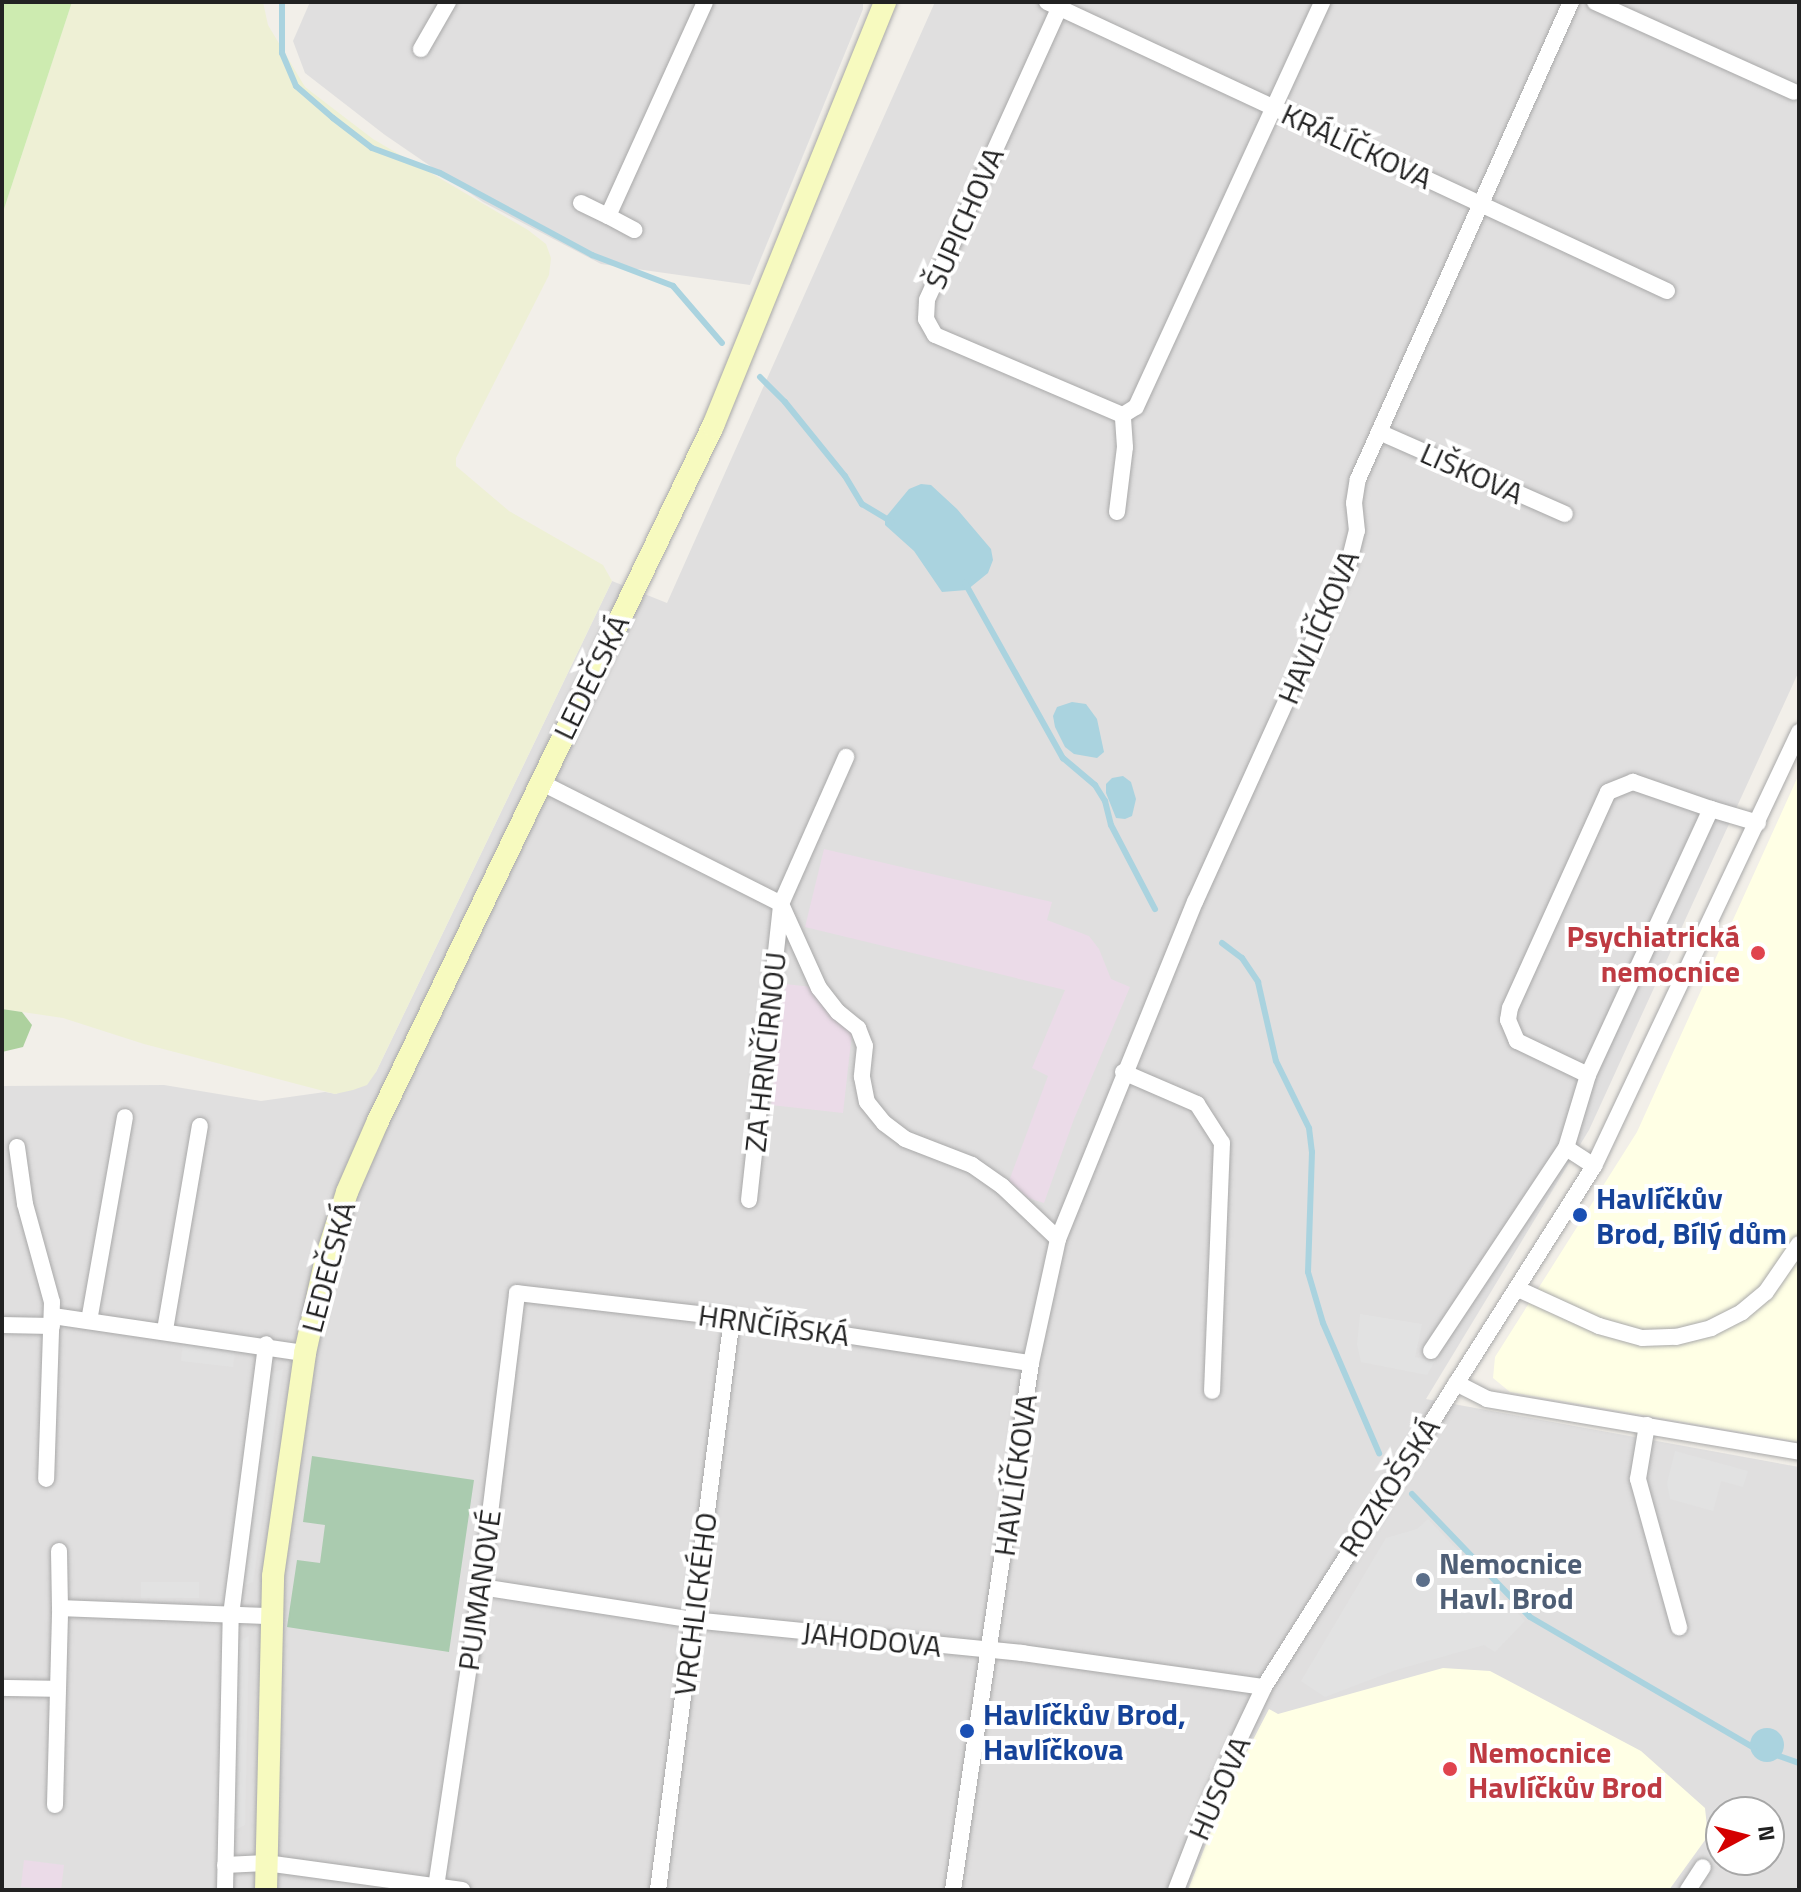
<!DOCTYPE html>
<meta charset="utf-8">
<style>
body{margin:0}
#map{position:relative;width:1801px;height:1892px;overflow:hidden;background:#f2efe9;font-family:"Titillium Web",sans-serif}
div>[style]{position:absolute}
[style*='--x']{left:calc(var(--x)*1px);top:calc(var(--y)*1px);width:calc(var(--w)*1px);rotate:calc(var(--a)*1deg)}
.residential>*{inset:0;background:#e0dfdf}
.industrial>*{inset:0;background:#ebdbe8}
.education>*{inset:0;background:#ffffe5}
.farmland>*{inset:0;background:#eef0d5}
.grass>*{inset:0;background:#cdebb0}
.forest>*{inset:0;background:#add19e}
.cemetery>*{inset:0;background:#aacbaf}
.parking>*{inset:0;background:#e2e2e2}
.water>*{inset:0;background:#aad3df}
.round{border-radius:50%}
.stream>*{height:6px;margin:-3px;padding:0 3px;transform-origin:3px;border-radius:3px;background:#aad3df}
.roads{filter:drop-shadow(0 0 2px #a9a9a9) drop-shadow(0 0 2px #a9a9a9)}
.street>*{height:16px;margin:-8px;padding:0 8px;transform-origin:8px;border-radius:8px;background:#fff}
.secondary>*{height:22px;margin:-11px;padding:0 11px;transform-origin:11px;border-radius:11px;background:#f7fabf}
.dots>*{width:22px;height:22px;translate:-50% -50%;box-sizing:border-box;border:4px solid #fff;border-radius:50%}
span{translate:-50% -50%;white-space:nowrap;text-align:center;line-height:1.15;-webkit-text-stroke:8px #fff;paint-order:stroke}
.street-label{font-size:30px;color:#222}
.health-label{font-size:30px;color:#be3a42;font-weight:700}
.right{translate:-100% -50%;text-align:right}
.left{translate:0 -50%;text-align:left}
.transit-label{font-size:30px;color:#164399;font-weight:700}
.service-label{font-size:30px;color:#4e5e75;font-weight:700}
.frame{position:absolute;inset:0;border:4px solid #222;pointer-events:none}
.north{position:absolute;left:1705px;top:1796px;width:80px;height:80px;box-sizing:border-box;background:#fff;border:2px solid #a7a7a7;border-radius:50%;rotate:83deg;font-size:22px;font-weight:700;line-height:32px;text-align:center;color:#222}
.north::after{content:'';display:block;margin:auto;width:28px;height:36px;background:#d40000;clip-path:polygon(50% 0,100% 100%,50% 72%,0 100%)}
</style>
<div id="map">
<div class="residential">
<div style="clip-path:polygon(310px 2px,863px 2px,863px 9px,750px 285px,601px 264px,483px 202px,385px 135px,305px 73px,293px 41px)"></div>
<div style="clip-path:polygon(evenodd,935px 2px,1799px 2px,1799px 671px,1589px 1130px,1426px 1399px,1799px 1467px,1799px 1890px,2px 1890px,2px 1086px,164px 1085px,261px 1101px,325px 1092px,336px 1094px,376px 1072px,612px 581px,667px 603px,935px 2px,1721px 1812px,1769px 1812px,1769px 1860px,1721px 1860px,1721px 1812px)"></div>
</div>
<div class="industrial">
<div style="clip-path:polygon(824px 849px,1052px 902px,1047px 920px,1089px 936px,1099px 949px,1111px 979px,1130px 987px,1074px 1119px,1044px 1203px,1028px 1198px,1009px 1181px,1048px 1076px,1032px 1068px,1065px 990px,805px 927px)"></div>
<div style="clip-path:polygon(785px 984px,812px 987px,824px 1008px,852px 1033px,843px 1113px,771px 1105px)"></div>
<div style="clip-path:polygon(24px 1860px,64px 1865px,61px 1890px,21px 1887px)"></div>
</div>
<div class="education">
<div style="clip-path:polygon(1799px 774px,1799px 1442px,1510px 1392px,1493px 1378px,1495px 1357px,1637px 1132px)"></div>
<div style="clip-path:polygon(1443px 1668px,1490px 1671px,1641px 1751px,1705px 1808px,1708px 1836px,1669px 1890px,1188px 1890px,1228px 1788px,1269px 1709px,1278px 1714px)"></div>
</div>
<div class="farmland">
<div style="clip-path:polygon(72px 2px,263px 2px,268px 25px,305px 87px,373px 139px,528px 230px,546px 244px,551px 258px,549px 275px,456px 458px,456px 466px,509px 511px,603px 565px,612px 581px,376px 1072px,367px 1085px,353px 1090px,335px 1094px,144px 1044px,63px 1018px,2px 1009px,2px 215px)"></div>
</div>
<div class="grass">
<div style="clip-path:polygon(2px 2px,72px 2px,2px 215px)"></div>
</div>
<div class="forest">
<div style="clip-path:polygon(2px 1009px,22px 1012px,32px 1025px,23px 1047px,2px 1052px)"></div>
</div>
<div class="cemetery">
<div style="clip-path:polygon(312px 1456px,474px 1480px,449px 1652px,287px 1627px,297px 1560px,320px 1563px,325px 1525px,303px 1522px)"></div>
</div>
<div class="parking">
<div style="clip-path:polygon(1360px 1314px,1422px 1324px,1415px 1357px,1435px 1361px,1427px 1375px,1361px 1362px,1357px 1344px)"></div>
<div style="clip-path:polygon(183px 1343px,235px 1349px,233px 1367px,181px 1361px)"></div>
<div style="clip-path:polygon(283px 1369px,253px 1582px,238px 1588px,266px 1375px)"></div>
<div style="clip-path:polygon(1675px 1451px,1748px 1471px,1743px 1487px,1721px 1481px,1713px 1511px,1670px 1499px,1667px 1483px)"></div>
<div style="clip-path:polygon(1428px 1519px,1525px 1621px,1495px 1652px,1484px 1645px,1396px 1670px,1325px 1697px,1301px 1681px,1386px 1538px,1417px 1529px)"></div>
<div style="clip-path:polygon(141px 1582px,199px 1582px,199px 1598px,141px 1598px)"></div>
<div style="clip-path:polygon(249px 1636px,245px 1825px,230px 1833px,233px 1644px)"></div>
</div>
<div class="water">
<div style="clip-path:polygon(921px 484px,931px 485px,957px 509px,991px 549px,993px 560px,988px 573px,967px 590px,942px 592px,914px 551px,885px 525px,885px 518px,909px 489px)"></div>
<div style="clip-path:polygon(1072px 702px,1086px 704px,1097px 719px,1104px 752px,1097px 758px,1074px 754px,1065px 747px,1055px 727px,1053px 716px,1057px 707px)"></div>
<div style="clip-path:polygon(1123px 776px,1131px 782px,1136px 799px,1132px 816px,1125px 819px,1116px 818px,1106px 793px,1106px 784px,1112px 778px)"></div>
<div class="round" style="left:1750px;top:1728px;width:34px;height:34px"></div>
</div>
<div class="stream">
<div style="--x:282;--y:2;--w:51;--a:90"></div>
<div style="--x:282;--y:53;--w:36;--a:67"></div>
<div style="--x:296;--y:86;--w:49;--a:40.9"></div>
<div style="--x:333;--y:118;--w:49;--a:37.6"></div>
<div style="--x:372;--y:148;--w:72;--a:20.2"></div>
<div style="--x:440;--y:173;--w:173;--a:28.3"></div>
<div style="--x:592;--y:255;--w:87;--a:20.9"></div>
<div style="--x:673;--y:286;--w:75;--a:49.3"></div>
<div style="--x:760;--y:377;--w:35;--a:45"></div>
<div style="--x:785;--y:402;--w:95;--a:51"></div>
<div style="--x:845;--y:476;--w:33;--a:59"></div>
<div style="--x:862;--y:504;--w:35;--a:31"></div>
<div style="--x:965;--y:583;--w:201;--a:60.8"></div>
<div style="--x:1063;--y:758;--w:42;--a:40.2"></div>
<div style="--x:1095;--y:785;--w:19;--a:58"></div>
<div style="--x:1105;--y:801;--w:25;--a:76"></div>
<div style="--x:1111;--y:825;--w:95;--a:62.4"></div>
<div style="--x:1222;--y:943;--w:25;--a:37"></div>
<div style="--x:1242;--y:958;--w:29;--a:56"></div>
<div style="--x:1258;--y:982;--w:81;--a:77.2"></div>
<div style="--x:1276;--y:1061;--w:75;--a:63.8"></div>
<div style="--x:1309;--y:1128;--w:24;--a:83"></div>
<div style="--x:1312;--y:1152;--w:120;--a:91.9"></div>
<div style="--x:1308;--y:1272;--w:53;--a:73.6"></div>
<div style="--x:1323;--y:1323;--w:142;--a:66.7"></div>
<div style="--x:1412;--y:1494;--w:170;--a:46.2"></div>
<div style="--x:1530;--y:1617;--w:259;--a:30.3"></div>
<div style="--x:1776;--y:1755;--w:24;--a:19"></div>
</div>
<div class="roads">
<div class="street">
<div style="--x:1047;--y:2;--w:684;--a:24.99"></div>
<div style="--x:1062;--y:2;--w:327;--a:114.4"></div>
<div style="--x:927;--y:300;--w:19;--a:93"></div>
<div style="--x:926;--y:319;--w:18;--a:61"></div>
<div style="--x:935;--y:335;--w:204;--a:23.1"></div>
<div style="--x:1123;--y:415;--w:15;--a:-32"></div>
<div style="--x:1136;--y:407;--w:446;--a:-65.3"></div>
<div style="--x:1595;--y:2;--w:218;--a:24.3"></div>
<div style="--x:421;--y:49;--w:54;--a:-60.1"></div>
<div style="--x:581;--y:203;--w:30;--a:26"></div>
<div style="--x:608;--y:216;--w:235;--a:-65.6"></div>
<div style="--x:608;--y:216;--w:30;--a:28"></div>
<div style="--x:1379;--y:432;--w:203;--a:23.8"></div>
<div style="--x:1117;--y:512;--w:65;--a:-83"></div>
<div style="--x:1125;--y:447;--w:32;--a:-94"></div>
<div style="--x:540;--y:782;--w:270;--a:26.8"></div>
<div style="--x:781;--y:904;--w:92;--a:65.7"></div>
<div style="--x:819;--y:988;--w:31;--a:52"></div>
<div style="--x:838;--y:1012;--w:26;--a:39"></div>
<div style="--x:858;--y:1028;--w:19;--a:69"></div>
<div style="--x:865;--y:1046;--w:31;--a:96"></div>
<div style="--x:862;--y:1077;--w:25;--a:79"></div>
<div style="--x:867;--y:1102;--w:27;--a:51"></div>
<div style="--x:884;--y:1123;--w:26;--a:37"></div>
<div style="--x:905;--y:1139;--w:72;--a:21.2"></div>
<div style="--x:972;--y:1165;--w:37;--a:35"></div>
<div style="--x:1002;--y:1186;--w:77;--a:43.4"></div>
<div style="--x:1123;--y:1072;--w:81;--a:23.4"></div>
<div style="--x:1197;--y:1104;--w:46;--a:57.3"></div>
<div style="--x:1222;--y:1143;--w:248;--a:92.3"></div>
<div style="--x:1588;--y:1075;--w:79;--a:-154.4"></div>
<div style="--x:1517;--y:1041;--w:23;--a:-113"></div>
<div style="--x:1508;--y:1020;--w:12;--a:-81"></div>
<div style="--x:1510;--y:1008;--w:237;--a:-65.6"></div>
<div style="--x:1608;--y:792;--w:27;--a:-22"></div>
<div style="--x:1633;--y:782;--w:83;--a:19.1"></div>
<div style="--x:17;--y:1147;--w:58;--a:82"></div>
<div style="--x:25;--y:1204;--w:102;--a:74.6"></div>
<div style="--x:52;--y:1302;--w:177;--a:91.9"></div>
<div style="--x:1594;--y:1166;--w:33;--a:-147"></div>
<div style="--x:1566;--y:1148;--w:76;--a:-73.2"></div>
<div style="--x:1588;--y:1075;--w:293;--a:-65.2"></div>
<div style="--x:1711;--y:809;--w:49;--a:16.6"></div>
<div style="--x:749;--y:1200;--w:298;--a:-83.8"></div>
<div style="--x:781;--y:904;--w:161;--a:-66.1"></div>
<div style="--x:1518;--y:1289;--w:89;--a:24.6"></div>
<div style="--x:1599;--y:1326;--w:45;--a:15.6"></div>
<div style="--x:1642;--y:1338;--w:34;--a:-2"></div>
<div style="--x:1676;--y:1337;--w:36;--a:-14"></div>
<div style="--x:1711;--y:1328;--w:35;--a:-27"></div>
<div style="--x:1742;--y:1312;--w:31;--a:-40"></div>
<div style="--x:1766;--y:1292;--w:58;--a:-55.5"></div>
<div style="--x:53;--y:1316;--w:255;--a:8.4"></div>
<div style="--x:89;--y:1321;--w:207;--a:-80"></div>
<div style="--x:2;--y:1325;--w:50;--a:1.1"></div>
<div style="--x:165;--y:1330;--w:207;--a:-80.3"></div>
<div style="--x:1431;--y:1351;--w:244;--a:-56.4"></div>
<div style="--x:1456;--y:1383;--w:35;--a:27"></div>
<div style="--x:1487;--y:1399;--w:316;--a:9.6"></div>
<div style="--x:1647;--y:1425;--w:55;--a:99.5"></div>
<div style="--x:1638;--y:1479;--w:154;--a:74.5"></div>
<div style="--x:59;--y:1551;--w:57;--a:89"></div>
<div style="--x:481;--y:1587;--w:215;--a:8.8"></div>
<div style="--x:693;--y:1620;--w:331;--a:5.7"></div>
<div style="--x:1022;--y:1653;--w:244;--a:8"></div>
<div style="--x:2;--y:1688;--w:56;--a:1"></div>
<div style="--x:55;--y:1805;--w:197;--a:-88.5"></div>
<div style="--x:60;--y:1608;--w:211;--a:2.2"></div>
<div style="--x:225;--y:1865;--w:41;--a:-2.8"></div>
<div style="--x:266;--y:1863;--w:198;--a:7.8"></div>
<div style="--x:436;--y:1887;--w:303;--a:-81.5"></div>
<div style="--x:481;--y:1587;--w:296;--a:-83"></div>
<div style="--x:517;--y:1293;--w:216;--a:6.6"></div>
<div style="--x:732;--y:1318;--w:302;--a:8.6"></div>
<div style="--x:225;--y:1890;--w:275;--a:-88.8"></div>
<div style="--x:231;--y:1615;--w:273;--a:-82.6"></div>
<div style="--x:658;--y:1890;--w:577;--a:-82.63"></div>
<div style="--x:953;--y:1890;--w:533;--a:-81.58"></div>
<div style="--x:1031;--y:1363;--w:127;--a:-77.7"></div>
<div style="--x:1058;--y:1239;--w:364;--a:-67.9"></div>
<div style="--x:1195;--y:902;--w:373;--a:-65.6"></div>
<div style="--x:1349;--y:562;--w:32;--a:-76"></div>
<div style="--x:1357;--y:531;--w:28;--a:-96"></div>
<div style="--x:1354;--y:503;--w:24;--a:-81"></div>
<div style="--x:1358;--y:479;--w:522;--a:-65.94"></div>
<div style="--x:1176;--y:1890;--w:105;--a:-68.8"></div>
<div style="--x:1214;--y:1792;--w:116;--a:-64.5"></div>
<div style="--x:1264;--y:1687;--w:617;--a:-57.65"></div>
<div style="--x:1594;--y:1166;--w:480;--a:-64.7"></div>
<div style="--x:1688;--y:1890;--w:27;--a:-57"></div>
</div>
<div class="secondary">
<div style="--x:266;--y:1890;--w:314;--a:-88.7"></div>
<div style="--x:273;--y:1576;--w:225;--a:-81.8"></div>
<div style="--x:305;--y:1353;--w:97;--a:-77.5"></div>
<div style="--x:326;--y:1258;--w:69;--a:-72.3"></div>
<div style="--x:347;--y:1192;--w:77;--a:-66.4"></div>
<div style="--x:378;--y:1121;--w:772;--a:-64.27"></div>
<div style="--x:713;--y:426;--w:458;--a:-67.9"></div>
</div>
</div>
<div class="dots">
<div style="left:1758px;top:953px;background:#e0444e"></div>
<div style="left:1580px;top:1215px;background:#1a4fb4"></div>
<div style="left:1423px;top:1580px;background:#5c6f8a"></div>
<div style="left:967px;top:1731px;background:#1a4fb4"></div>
<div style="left:1450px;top:1769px;background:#e0444e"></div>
</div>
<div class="street-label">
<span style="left:1357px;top:146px;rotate:25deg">KRÁLÍČKOVA</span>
<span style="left:964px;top:218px;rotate:-66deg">ŠUPICHOVA</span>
<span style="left:1472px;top:473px;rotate:24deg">LIŠKOVA</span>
<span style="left:1318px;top:627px;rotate:-67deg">HAVLÍČKOVA</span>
<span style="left:591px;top:677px;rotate:-64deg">LEDEČSKÁ</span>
<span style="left:765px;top:1052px;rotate:-84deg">ZA HRNČÍRNOU</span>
<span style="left:328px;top:1267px;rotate:-75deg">LEDEČSKÁ</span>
<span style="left:774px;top:1325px;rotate:8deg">HRNČÍŘSKÁ</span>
<span style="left:1015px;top:1475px;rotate:-82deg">HAVLÍČKOVA</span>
<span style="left:1389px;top:1487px;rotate:-57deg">ROZKOŠSKÁ</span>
<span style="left:479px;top:1590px;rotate:-82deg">PUJMANOVÉ</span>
<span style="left:695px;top:1604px;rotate:-83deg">VRCHLICKÉHO</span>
<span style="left:872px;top:1639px;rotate:6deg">JAHODOVA</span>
<span style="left:1219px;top:1788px;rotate:-66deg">HUSOVA</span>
</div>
<div class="health-label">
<span class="right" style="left:1740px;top:953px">Psychiatrická<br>nemocnice</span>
<span class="left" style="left:1468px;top:1769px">Nemocnice<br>Havlíčkův Brod</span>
</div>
<div class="transit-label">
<span class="left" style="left:1596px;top:1215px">Havlíčkův<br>Brod, Bílý dům</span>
<span class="left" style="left:983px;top:1731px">Havlíčkův Brod,<br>Havlíčkova</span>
</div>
<div class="service-label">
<span class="left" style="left:1439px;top:1580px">Nemocnice<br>Havl. Brod</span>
</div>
<div class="frame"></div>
<div class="north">N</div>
</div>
